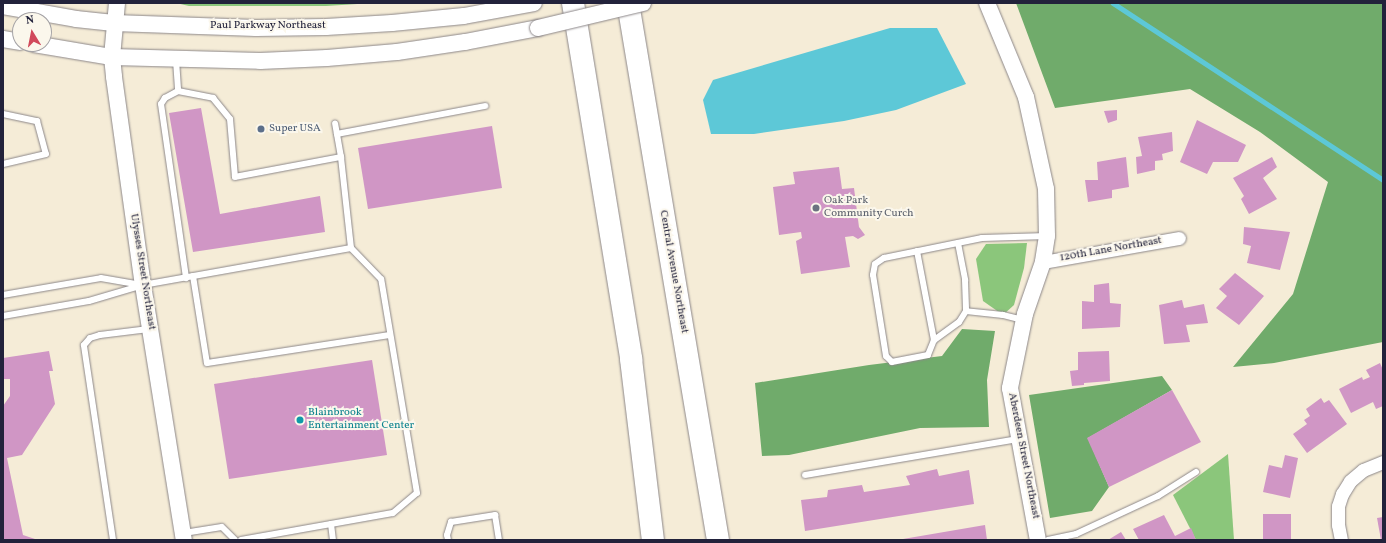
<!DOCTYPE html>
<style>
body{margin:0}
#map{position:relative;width:1386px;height:543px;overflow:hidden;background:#f5ecd7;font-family:Vollkorn,serif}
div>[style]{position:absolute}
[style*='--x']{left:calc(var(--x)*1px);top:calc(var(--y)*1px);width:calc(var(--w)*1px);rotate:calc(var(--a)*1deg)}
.green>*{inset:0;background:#8bc67b}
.forest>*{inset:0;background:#70ab6b}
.water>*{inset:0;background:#5dc8d7}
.stream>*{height:4.5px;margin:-2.25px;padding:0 2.25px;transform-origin:2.25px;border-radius:2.25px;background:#5dc8d7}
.building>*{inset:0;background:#d096c5}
.roads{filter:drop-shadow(0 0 1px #8c8789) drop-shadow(0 0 1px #8c8789)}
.service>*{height:6px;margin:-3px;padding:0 3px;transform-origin:3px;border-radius:3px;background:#fff}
.minor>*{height:13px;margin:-6.5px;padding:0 6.5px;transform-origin:6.5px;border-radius:6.5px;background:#fff}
.tertiary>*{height:16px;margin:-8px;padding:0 8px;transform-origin:8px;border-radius:8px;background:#fff}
.motorway>*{height:22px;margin:-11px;padding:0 11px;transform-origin:11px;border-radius:11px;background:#fff}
.bridges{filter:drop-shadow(0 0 1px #8c8789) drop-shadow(0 0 1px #8c8789)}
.tertiary-bridge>*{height:16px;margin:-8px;padding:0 8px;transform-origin:8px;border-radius:8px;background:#fff}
.dots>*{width:11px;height:11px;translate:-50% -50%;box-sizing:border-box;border:2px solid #fbf7ec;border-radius:50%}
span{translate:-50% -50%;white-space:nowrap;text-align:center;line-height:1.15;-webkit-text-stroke:4px #fbf7ec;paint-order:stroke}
.street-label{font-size:11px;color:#22223b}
.service-label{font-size:11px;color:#4e5e75}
.left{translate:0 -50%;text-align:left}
.worship-label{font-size:11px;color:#5b616d}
.culture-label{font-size:11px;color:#0d838f}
.frame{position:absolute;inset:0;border:4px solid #22223b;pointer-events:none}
.north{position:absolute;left:12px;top:12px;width:40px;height:40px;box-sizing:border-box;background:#fbf7ec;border:1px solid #a4a2a5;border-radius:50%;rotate:350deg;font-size:11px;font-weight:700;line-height:16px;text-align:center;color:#22223b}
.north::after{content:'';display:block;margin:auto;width:14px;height:18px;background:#d1495b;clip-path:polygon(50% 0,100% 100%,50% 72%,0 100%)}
</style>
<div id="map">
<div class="green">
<div style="clip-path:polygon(176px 3px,373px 3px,326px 6px,189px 6px)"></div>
<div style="clip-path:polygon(1027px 243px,1024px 268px,1014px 305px,1003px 315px,983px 301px,976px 259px,986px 244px)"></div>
<div style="clip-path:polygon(1228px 454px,1234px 540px,1196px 540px,1173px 495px)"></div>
</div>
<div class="forest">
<div style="clip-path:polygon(1016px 3px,1383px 3px,1383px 342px,1274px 363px,1233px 367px,1293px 294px,1328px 182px,1260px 132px,1190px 89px,1055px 108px)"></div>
<div style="clip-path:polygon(962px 329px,995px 331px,987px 380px,989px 427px,920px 428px,789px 455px,762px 456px,755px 383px,869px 365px,942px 356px)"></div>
<div style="clip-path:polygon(1162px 376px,1172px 390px,1088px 438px,1109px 487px,1092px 511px,1050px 518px,1029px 395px)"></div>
</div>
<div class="water">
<div style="clip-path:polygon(890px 28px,937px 28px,966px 84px,896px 110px,844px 121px,754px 134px,711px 134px,703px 100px,713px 80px)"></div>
</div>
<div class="stream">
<div style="--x:1113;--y:3;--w:323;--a:33.2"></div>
</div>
<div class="building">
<div style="clip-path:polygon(201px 108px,220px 214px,320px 196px,325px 232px,193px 252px,169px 113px)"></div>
<div style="clip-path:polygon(1117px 110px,1117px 120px,1108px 123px,1104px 111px)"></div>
<div style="clip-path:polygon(1197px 120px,1246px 145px,1238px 162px,1213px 162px,1207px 174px,1180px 162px)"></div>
<div style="clip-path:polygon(492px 126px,502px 188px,368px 209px,358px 148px)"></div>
<div style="clip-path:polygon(1172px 132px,1173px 151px,1162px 154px,1163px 160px,1155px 161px,1155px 170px,1137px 174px,1136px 157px,1142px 156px,1138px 137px)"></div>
<div style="clip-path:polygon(1126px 157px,1129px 187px,1112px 190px,1112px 198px,1088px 202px,1085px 180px,1098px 180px,1097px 162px)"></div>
<div style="clip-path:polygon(1272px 157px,1277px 167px,1263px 178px,1277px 199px,1249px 214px,1241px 199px,1244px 196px,1233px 178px)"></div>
<div style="clip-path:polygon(839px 167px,842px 189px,854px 188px,859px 227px,865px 235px,858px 239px,853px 236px,845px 237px,850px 267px,801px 274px,796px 241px,802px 238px,801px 232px,779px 235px,773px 187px,795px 184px,793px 172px)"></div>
<div style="clip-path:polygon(1244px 227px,1290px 232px,1280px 270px,1247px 263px,1251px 246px,1243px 244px)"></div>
<div style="clip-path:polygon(1235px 273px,1264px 296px,1239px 325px,1216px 308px,1227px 296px,1219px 289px)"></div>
<div style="clip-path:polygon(1109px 283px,1110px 303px,1121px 304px,1120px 327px,1082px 329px,1082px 301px,1094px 302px,1094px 285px)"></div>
<div style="clip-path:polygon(1182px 300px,1184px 308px,1204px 304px,1208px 323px,1186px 325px,1190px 342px,1164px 344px,1159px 305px)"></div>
<div style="clip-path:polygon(49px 351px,53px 371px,49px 371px,55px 404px,22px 455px,7px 458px,23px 535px,38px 540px,3px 540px,3px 406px,10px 396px,10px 379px,4px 379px,3px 358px)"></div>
<div style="clip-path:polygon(1109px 351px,1110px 381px,1084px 383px,1084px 385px,1072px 386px,1070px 371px,1078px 370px,1078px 352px)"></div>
<div style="clip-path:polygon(372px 360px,387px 455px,229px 479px,214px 384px)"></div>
<div style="clip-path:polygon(1380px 363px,1383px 370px,1383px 406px,1376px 409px,1373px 402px,1351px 413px,1339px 389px,1362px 377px,1363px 380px,1370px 377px,1366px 370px)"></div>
<div style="clip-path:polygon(1172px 390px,1201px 442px,1109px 487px,1087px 438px)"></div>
<div style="clip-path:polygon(1321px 398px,1324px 403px,1329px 400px,1347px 424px,1307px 453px,1293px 434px,1307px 424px,1304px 420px,1310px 416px,1306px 409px)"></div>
<div style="clip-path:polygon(1285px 455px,1298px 458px,1290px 498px,1263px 492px,1269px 465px,1282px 468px)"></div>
<div style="clip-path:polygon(937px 469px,939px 476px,969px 470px,974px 504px,805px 531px,801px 500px,827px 497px,828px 490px,862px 485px,864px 492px,910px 485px,906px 476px)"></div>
<div style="clip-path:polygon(1263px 514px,1291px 514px,1291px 540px,1263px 540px)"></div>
<div style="clip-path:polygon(1164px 515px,1175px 536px,1191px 528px,1196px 540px,1139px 540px,1133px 529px)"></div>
<div style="clip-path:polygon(1383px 517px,1383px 540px,1381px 540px,1377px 518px)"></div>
<div style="clip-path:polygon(985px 525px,987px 540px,903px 540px,903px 539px)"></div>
<div style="clip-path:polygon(1121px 532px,1126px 540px,1108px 540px)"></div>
</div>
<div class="roads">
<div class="service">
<div style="--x:176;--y:60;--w:31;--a:86"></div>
<div style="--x:178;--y:91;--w:36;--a:11"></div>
<div style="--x:213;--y:98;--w:27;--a:51"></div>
<div style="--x:230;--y:119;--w:58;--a:85.1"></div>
<div style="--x:235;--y:177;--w:108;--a:-10.7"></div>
<div style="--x:178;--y:91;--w:15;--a:152"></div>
<div style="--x:165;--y:98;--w:7;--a:124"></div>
<div style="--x:161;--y:104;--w:176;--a:81.8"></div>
<div style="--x:3;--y:114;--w:35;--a:12"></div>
<div style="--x:37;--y:121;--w:34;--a:75"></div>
<div style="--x:46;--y:154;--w:44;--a:166.9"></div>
<div style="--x:337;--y:134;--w:151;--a:-10.7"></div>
<div style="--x:958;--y:243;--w:38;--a:79"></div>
<div style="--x:965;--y:280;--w:31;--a:88"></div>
<div style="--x:917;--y:251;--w:91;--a:79.2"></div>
<div style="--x:193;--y:276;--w:88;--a:80.9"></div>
<div style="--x:207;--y:363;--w:185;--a:-8.7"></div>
<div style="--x:3;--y:295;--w:99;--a:-9.8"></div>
<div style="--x:101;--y:278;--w:41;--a:9.9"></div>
<div style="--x:3;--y:316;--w:87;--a:-9.9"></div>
<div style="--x:89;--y:301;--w:56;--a:-16.5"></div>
<div style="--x:143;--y:285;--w:211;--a:-10.1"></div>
<div style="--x:351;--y:248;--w:92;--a:-96.3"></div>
<div style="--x:341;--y:157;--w:34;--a:-100"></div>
<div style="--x:1023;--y:320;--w:21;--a:-166"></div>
<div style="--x:1003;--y:315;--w:37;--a:-174"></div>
<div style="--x:966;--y:311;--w:13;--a:122"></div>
<div style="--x:959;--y:322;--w:31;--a:144"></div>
<div style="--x:934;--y:340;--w:16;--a:112"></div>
<div style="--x:928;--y:355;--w:37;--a:169"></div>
<div style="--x:892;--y:362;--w:8;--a:-135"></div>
<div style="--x:886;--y:356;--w:82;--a:-99.1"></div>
<div style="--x:873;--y:275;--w:11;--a:-80"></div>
<div style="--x:875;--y:264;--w:11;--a:-34"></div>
<div style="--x:884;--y:258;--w:100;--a:-11.5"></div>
<div style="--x:982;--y:238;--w:65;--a:-1.8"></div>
<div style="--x:805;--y:475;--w:216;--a:-9.6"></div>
<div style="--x:331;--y:524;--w:16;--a:83"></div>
<div style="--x:184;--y:533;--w:38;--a:-9"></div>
<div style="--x:222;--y:527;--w:18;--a:45"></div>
<div style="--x:113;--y:540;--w:197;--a:-98.5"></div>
<div style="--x:84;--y:345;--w:9;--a:-49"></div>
<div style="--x:90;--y:338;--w:10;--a:-17"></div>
<div style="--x:100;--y:335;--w:49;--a:-7"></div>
<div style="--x:241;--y:540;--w:154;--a:-10.1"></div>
<div style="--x:393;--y:513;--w:31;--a:-40"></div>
<div style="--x:417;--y:493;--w:217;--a:-99.5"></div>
<div style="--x:381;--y:279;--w:43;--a:-134.1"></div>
<div style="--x:448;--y:540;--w:5;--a:-101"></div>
<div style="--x:447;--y:535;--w:14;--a:-73"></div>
<div style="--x:451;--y:522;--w:45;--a:-9"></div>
<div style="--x:495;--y:515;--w:25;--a:81"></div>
<div style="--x:1048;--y:540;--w:29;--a:-12"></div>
<div style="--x:1076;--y:534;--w:90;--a:-24.9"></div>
<div style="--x:1158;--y:496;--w:45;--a:-32.3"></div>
</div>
<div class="minor">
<div style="--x:1043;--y:262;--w:138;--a:-10"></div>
<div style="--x:1341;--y:540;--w:15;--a:-101"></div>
<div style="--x:1338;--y:525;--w:19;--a:-90"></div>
<div style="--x:1338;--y:506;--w:13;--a:-72"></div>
<div style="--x:1342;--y:494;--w:15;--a:-58"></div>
<div style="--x:1350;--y:481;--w:17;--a:-40"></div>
<div style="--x:1363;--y:470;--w:22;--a:-22"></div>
</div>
<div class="tertiary">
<div style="--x:117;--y:3;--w:54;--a:95.3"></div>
<div style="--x:112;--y:57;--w:20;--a:84"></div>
<div style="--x:114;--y:77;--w:210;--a:82.1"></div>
<div style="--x:143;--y:285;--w:258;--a:80.9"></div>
<div style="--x:987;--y:3;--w:102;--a:67.5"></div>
<div style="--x:1026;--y:97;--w:94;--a:77.7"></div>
<div style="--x:1046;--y:189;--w:47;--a:88.8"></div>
<div style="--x:1047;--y:236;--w:26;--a:99"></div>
<div style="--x:1043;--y:262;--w:55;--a:109.1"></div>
<div style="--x:1025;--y:314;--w:76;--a:101.5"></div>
<div style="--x:1010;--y:388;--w:155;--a:79.6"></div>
<div style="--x:3;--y:6;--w:74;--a:10.1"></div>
<div style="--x:76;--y:19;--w:38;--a:6"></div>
<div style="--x:114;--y:23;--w:142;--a:2"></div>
<div style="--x:256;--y:28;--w:70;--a:-0.8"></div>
<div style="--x:326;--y:27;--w:66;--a:-3.5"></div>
<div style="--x:392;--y:23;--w:72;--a:-5.6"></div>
<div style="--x:464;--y:16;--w:71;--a:-10.5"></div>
<div style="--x:3;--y:39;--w:17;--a:10"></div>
<div style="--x:34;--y:44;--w:79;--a:9.5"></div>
<div style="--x:112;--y:57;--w:148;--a:1.5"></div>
<div style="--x:260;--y:61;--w:67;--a:-2.6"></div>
<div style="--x:327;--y:58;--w:70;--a:-4.9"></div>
<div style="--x:397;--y:52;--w:69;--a:-8.4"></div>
<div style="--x:465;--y:42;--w:74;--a:-10.9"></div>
</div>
<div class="motorway">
<div style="--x:573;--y:3;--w:361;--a:80.7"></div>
<div style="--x:631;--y:359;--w:182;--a:83.1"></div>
<div style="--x:628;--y:3;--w:544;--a:80.49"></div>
</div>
</div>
<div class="bridges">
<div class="tertiary-bridge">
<div style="--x:538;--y:28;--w:108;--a:-13.4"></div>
</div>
</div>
<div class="dots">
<div style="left:261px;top:129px;background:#5c6f8a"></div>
<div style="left:816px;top:208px;background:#6b7280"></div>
<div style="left:300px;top:420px;background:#0f9aa8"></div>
</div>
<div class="street-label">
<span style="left:268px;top:26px">Paul Parkway Northeast</span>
<span style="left:1111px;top:250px;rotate:-10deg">120th Lane Northeast</span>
<span style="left:142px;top:272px;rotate:81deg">Ulysses Street Northeast</span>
<span style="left:673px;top:272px;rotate:80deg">Central Avenue Northeast</span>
<span style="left:1023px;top:456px;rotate:79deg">Aberdeen Street Northeast</span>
</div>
<div class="service-label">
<span class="left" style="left:269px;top:129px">Super USA</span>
</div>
<div class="worship-label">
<span class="left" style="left:824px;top:208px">Oak Park<br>Community Curch</span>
</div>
<div class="culture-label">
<span class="left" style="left:308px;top:420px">Blainbrook<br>Entertainment Center</span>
</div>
<div class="frame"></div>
<div class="north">N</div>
</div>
